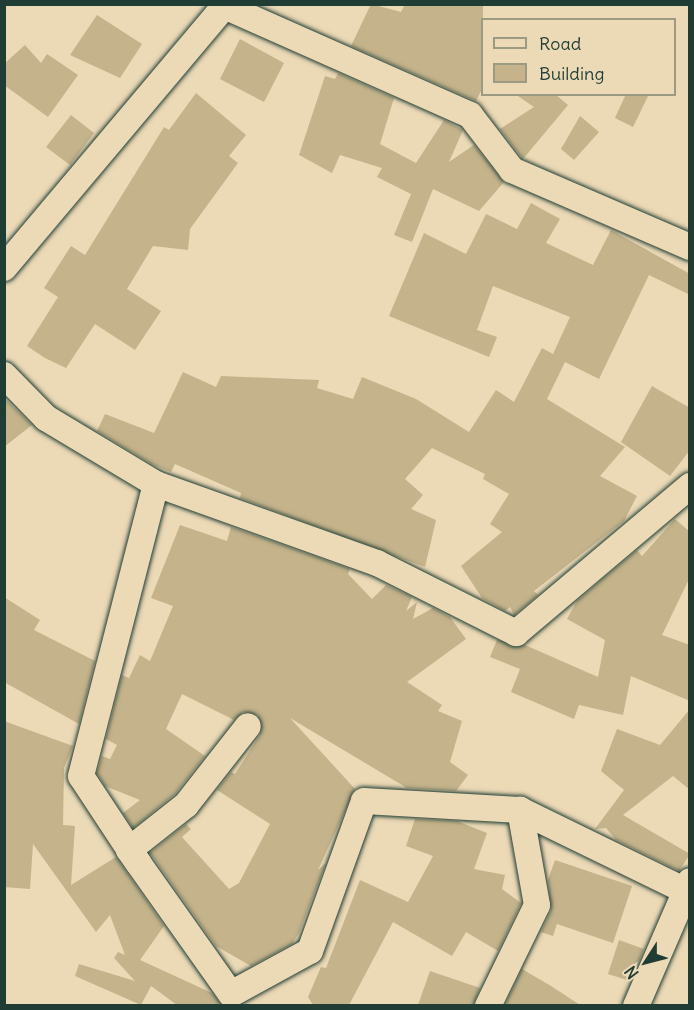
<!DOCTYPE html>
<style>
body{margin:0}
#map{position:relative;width:694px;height:1010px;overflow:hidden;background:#ecd9b6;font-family:Delius,sans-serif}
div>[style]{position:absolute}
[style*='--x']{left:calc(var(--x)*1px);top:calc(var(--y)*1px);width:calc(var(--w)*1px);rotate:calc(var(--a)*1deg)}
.building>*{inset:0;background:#c4b38b}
.roads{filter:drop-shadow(0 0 2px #1f3d34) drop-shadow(0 0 2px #1f3d34)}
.street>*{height:26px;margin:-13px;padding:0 13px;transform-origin:13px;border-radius:13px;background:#ecd9b6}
span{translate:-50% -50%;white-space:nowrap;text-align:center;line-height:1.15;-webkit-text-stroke:4.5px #ecd9b6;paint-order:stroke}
.frame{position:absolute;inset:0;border:6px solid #1f3d34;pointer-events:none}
.legend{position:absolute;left:481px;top:18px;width:195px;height:78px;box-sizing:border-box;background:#ecd9b6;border:2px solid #9a9b82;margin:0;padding:8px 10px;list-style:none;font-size:18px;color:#1f3d34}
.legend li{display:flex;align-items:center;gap:12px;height:30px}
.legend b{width:30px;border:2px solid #9a9b82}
.north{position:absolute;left:616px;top:932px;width:60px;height:60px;-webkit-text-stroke:4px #ecd9b6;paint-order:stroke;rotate:234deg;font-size:16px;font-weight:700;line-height:24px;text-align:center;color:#1f3d34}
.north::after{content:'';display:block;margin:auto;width:21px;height:27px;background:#1f3d34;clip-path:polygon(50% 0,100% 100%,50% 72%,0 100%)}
</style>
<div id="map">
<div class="building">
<div style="clip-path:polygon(371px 4px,401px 12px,405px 4px,483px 4px,483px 87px,476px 101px,351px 46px)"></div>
<div style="clip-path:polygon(97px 15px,142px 44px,120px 78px,70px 55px)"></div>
<div style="clip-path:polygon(240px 39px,284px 63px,264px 102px,220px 79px)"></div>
<div style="clip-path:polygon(25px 45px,41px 63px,47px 54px,78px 75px,48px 117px,4px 85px,4px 64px)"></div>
<div style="clip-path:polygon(338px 73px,394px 98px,380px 144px,416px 163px,444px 120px,463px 130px,449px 162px,474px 145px,504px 182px,479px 211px,433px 189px,412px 242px,394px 235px,411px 194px,377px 177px,382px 168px,340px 155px,332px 173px,299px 155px,325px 76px,335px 79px)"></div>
<div style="clip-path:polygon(196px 93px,246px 135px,229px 156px,238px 163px,190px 229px,188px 250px,153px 246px,127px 289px,161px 311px,135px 350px,95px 324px,66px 368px,45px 358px,27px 346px,58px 297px,44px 288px,71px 246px,85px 255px,164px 127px,169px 130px)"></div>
<div style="clip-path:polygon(515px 94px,555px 94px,568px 105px,523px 159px,500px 129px,534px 107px)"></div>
<div style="clip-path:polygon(626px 94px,649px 94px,633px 127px,615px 118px)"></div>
<div style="clip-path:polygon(71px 115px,94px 133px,70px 165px,46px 147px)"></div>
<div style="clip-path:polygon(580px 116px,599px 132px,574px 160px,561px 149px)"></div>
<div style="clip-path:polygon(531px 203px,560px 219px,546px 243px,593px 265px,611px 230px,690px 274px,690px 295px,649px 275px,599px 379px,565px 362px,547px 399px,625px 447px,600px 476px,637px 496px,624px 521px,534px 591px,538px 595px,514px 615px,510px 607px,505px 611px,482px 598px,461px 566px,502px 532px,490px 524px,509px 494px,483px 479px,485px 474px,432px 448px,405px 479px,423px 495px,411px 509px,436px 520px,425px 567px,240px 498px,241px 493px,175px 464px,171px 472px,152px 464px,97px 431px,105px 414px,154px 433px,183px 372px,216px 387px,221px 376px,319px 380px,317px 388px,353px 399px,362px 377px,416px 399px,469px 432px,496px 390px,514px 402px,542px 348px,553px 354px,570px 317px,493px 286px,477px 330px,497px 337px,489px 357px,389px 316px,424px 233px,466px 254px,486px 214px,517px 229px)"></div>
<div style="clip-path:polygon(652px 386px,690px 408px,690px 450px,670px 476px,621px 442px)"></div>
<div style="clip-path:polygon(4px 398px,32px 425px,4px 447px)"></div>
<div style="clip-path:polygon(675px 519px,690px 532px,690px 577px,662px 635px,690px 645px,690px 701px,631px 676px,623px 715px,579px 705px,574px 719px,511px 692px,520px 669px,490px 657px,497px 640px,525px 645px,598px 677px,605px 640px,567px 619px,577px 601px,637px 550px,642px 556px)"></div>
<div style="clip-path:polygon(180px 525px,227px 541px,231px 527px,350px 569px,348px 574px,372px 599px,386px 585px,412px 597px,406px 611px,417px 602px,413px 619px,433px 608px,450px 617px,466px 639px,407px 682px,442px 705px,438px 711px,462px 721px,450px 762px,468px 775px,456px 791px,407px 788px,290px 718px,355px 789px,318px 870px,326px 863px,299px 933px,292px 944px,251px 966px,216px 946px,150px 853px,186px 824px,191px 829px,182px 837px,229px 889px,239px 883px,270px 824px,217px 790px,231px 772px,235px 774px,260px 735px,258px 715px,243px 712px,234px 720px,182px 694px,166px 729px,205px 756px,175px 794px,133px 828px,123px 813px,140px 800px,105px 786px,97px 773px,102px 756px,110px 759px,117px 745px,106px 739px,122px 675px,129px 678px,140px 655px,150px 661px,173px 606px,151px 598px)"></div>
<div style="clip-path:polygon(4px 597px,40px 620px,34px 630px,95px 661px,79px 724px,4px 682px)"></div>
<div style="clip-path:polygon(690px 709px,690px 790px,673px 776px,623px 815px,690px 854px,679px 871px,616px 840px,606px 828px,595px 829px,624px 790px,601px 771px,617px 729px,660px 745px)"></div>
<div style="clip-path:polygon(4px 721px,73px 746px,64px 768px,63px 825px,75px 826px,71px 885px,116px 857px,164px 926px,140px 960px,212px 993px,222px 1005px,177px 1005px,151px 986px,141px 1005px,75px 976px,79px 964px,135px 981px,114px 958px,118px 952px,125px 955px,110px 915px,96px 932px,33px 844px,30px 889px,4px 887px)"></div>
<div style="clip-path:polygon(415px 819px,457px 821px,487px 833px,474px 869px,505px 875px,502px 889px,521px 903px,498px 951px,466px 932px,452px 956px,393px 922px,349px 1005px,313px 1005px,308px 997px,321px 967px,326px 968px,360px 880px,408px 902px,433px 856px,406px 846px)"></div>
<div style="clip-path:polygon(555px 860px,632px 886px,613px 943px,557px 924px,553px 936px,541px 932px,551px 911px,548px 880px)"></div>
<div style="clip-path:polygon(619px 940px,644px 949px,630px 981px,608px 974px)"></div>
<div style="clip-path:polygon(522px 969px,551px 986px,580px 1005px,505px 1005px)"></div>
<div style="clip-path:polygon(430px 971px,480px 988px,473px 1005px,418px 1005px)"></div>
</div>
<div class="roads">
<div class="street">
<div style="--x:224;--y:6;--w:269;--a:23.9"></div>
<div style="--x:470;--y:115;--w:69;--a:52.6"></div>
<div style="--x:512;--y:170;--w:194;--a:23.4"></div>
<div style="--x:4;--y:268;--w:345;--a:-49.9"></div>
<div style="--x:4;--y:375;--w:60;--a:45.7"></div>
<div style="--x:46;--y:418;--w:128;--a:31"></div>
<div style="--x:156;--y:484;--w:235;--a:19.7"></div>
<div style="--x:377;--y:563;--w:156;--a:26.7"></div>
<div style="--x:516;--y:633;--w:228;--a:-40.2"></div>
<div style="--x:129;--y:850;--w:176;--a:54.7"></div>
<div style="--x:231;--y:994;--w:90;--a:-28.6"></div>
<div style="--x:310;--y:951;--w:159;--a:-70.2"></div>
<div style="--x:364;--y:801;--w:156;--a:3.3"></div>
<div style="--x:520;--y:810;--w:189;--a:26"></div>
<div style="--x:129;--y:850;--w:73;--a:-38.3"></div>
<div style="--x:186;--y:805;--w:100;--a:-51.9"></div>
<div style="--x:139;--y:864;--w:105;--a:-123.4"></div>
<div style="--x:81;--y:776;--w:301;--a:-75.6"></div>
<div style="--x:488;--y:1006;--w:112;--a:-64.1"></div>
<div style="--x:537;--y:905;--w:97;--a:-100.1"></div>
<div style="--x:636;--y:1006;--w:136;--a:-66.6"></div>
</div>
</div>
<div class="frame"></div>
<ul class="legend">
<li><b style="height:8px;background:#ecd9b6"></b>Road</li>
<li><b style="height:16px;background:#c4b38b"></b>Building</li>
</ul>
<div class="north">N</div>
</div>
